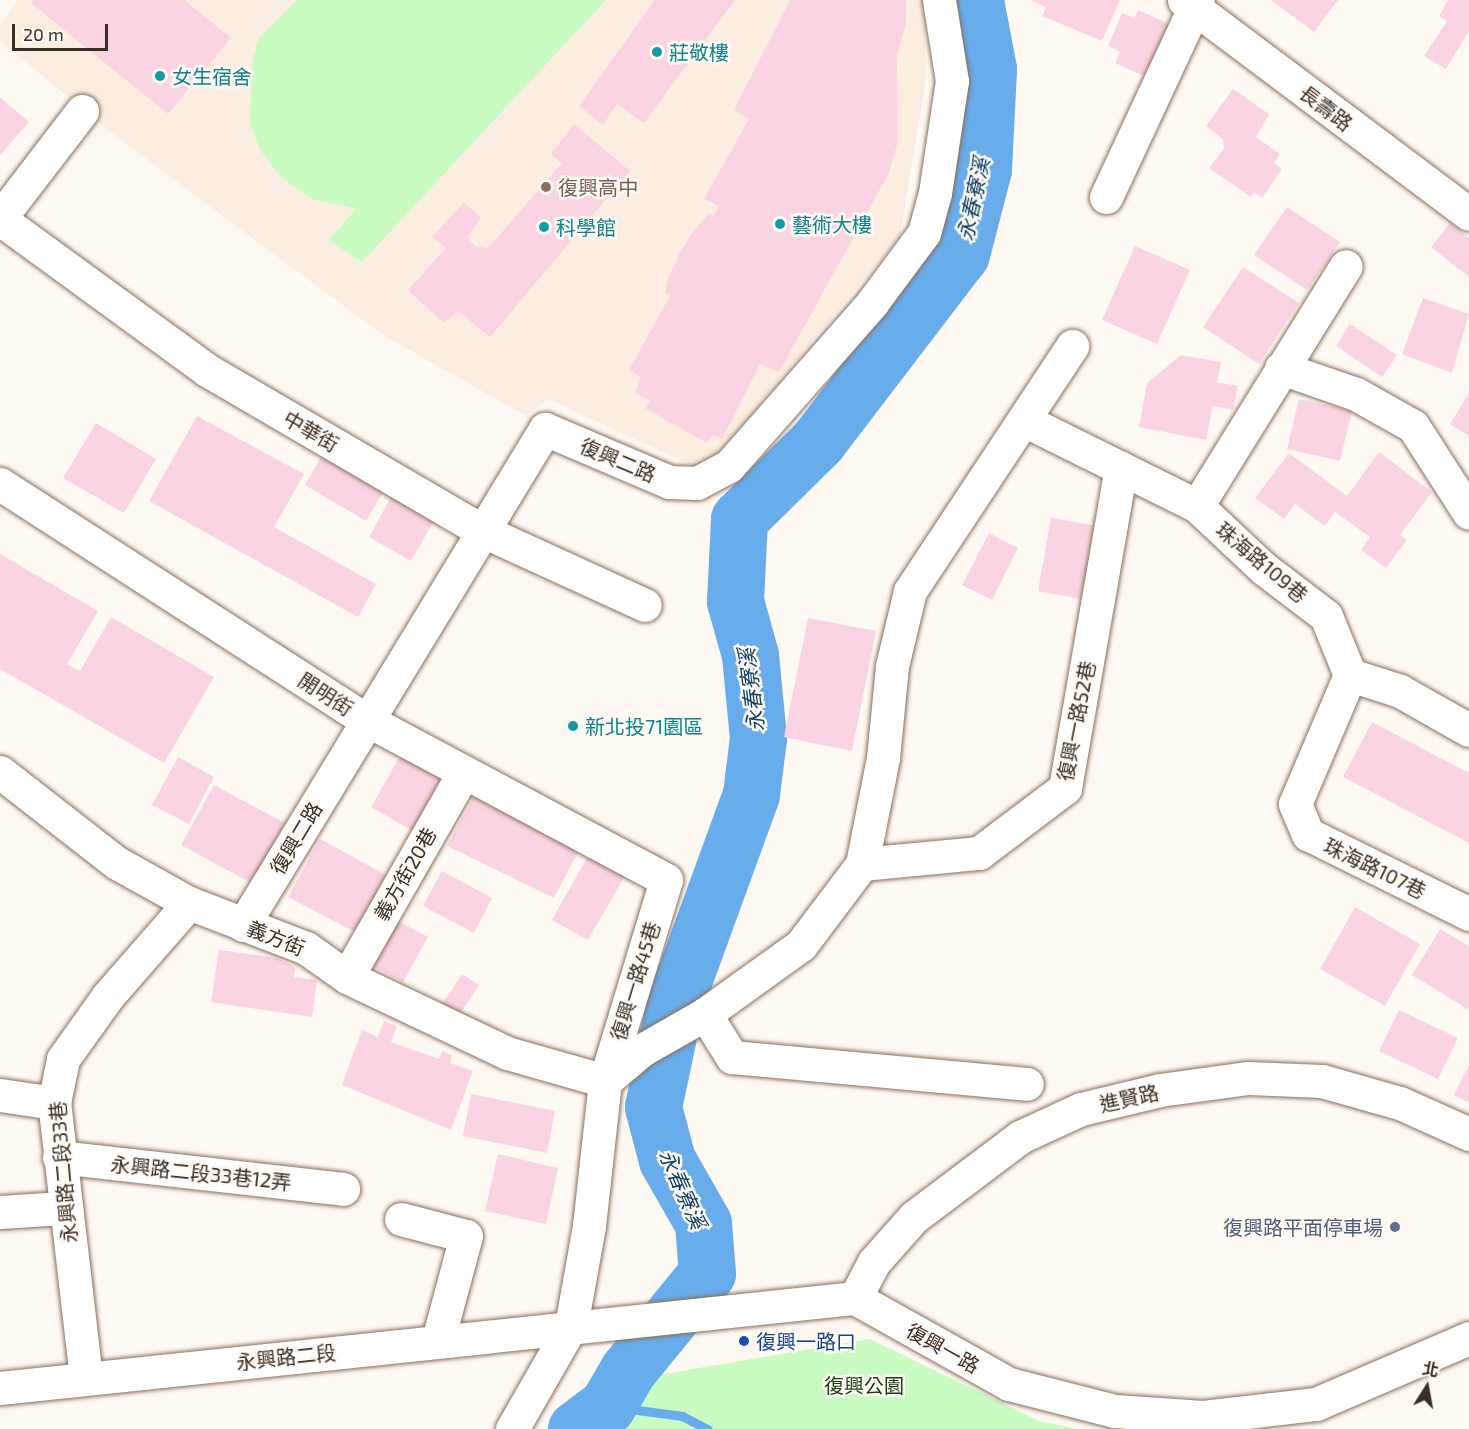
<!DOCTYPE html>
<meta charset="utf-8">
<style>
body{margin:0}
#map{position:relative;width:1469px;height:1429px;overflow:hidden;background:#fff9f4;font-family:"Exo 2","Noto Sans TC",sans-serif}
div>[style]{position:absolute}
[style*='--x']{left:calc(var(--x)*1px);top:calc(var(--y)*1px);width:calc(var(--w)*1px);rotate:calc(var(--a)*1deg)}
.built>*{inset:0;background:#fcede1}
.green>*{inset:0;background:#c9fcc2}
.stream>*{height:9px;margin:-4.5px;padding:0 4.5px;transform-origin:4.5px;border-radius:4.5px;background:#67adec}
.river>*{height:57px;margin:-28.5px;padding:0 28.5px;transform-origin:28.5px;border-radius:28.5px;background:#67adec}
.building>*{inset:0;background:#fad4e3}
.roads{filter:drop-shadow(0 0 2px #8a6f59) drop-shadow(0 0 2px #8a6f59)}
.minor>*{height:33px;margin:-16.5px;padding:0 16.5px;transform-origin:16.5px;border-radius:16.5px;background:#fff}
.dots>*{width:16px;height:16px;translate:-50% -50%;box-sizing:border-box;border:3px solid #fff9f4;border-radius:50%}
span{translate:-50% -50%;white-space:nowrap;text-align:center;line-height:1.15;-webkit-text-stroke:5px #fff9f4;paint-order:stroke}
.culture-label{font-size:20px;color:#0d838f}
.left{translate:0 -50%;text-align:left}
.street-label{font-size:20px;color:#392e25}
.education-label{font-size:20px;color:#785e54}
.service-label{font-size:20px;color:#4e5e75}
.right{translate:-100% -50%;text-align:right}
.transit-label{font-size:20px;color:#164399}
.park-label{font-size:20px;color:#153f10}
.water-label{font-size:21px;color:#0a4068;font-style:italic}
.north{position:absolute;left:1397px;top:1357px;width:60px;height:60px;-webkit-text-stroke:4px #fff9f4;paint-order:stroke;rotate:11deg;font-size:16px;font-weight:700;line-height:24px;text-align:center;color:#392e25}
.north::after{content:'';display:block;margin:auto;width:21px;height:27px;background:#392e25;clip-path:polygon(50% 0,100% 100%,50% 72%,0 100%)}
.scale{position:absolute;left:12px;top:24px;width:96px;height:27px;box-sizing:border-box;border:3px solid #392e25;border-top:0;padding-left:8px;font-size:18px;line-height:21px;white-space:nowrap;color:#392e25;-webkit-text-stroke:4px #fff9f4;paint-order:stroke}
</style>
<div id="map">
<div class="built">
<div style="clip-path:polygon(18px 0,925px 0,926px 79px,900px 236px,704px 471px,548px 399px,526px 416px,383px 335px,118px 138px,0 41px,0 25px)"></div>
</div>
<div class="green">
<div style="clip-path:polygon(297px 0,606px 0,362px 262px,328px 240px,356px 209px,312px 199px,281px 177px,260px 150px,250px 123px,252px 61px,259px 38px)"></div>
<div style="clip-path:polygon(870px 1339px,1039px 1421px,1078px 1429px,586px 1429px,622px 1381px)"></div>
</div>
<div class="stream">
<div style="--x:607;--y:1406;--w:76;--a:7.6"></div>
<div style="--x:682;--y:1416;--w:29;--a:27"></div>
</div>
<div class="river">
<div style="--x:576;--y:1429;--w:39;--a:-37"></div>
<div style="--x:607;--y:1406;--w:42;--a:-59.7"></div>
<div style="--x:628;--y:1370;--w:125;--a:-50.8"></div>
<div style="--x:707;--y:1273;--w:50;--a:-94.6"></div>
<div style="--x:703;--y:1223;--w:73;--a:-119.7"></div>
<div style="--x:667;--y:1160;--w:55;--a:-104.8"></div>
<div style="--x:653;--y:1107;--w:106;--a:-78.1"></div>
<div style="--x:675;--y:1003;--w:222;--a:-70"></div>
<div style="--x:751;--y:794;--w:56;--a:-82.9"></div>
<div style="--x:758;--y:738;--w:83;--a:-95.5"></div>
<div style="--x:750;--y:655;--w:56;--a:-105.5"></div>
<div style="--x:735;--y:601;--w:82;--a:-87.2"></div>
<div style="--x:739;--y:519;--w:111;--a:-44.6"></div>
<div style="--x:818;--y:441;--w:235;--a:-52.6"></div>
<div style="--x:961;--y:254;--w:88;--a:-75.5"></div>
<div style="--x:983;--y:169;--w:100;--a:-87.1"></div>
<div style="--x:988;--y:69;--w:70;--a:-100.7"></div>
</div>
<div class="building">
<div style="clip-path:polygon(33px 0,184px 0,231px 38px,168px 114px,31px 3px)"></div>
<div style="clip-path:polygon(655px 0,735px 0,644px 123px,617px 104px,603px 125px,579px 106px)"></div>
<div style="clip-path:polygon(790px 0,906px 0,906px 24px,897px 54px,898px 141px,889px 173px,779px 372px,760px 364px,722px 439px,713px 435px,707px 443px,645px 408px,650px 400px,635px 393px,641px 377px,629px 370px,670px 296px,665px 293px,668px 279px,680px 252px,693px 232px,709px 213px,714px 216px,719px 206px,704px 199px,749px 119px,734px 110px)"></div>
<div style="clip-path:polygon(1030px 0,1120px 0,1102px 41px,1042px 16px,1046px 7px)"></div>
<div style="clip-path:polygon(1271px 0,1338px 0,1314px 32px)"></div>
<div style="clip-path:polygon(1448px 0,1469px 0,1469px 31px,1446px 69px,1424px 56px,1447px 21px,1439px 16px)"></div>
<div style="clip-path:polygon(1138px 10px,1169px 24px,1146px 77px,1115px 63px,1120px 52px,1108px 46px,1122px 13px,1134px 18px)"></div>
<div style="clip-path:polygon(1233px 89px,1269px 114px,1256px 137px,1280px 154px,1274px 163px,1282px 169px,1262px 198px,1254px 192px,1251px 197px,1209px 168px,1224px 149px,1223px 139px,1206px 126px)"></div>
<div style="clip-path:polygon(0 97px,29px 122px,0 155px)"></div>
<div style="clip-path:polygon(574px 124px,630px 171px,490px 337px,458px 311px,444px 323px,408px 290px,446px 248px,432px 237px,464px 202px,481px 218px,467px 237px,475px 246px,488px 248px,562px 163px,551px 154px)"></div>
<div style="clip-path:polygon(1287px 207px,1340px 242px,1307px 290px,1254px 255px)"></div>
<div style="clip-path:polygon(1450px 223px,1469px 238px,1469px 277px,1431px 247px)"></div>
<div style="clip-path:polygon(1135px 246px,1190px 270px,1157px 344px,1102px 320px)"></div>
<div style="clip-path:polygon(1243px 267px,1299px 303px,1259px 364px,1203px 327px)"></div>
<div style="clip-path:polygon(1423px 298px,1469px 314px,1452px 373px,1402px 354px)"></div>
<div style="clip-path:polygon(1350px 324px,1397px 355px,1382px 377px,1336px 346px)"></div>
<div style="clip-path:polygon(1181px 355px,1221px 362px,1217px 382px,1238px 386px,1233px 410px,1213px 406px,1206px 440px,1139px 427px,1147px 383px)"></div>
<div style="clip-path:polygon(1469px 393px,1469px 436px,1450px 424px)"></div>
<div style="clip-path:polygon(1299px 399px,1352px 411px,1340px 461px,1287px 449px)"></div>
<div style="clip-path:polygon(197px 416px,304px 474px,274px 527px,376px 584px,358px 617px,149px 501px)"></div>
<div style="clip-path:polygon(96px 423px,156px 459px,124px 513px,63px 478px)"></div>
<div style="clip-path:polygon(324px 452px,385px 489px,366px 521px,305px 485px)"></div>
<div style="clip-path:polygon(1379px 452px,1432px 492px,1400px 535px,1407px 540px,1386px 568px,1361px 550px,1370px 537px,1335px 512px,1325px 526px,1295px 504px,1284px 519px,1255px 498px,1289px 453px,1347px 496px)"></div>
<div style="clip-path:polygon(392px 495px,435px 519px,411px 561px,369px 537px)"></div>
<div style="clip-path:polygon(1051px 518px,1109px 528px,1096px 602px,1038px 591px)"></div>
<div style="clip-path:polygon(989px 533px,1018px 548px,992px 600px,962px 585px)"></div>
<div style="clip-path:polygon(0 554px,98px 611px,67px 664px,74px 668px,80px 671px,111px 617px,214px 677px,164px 763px,0 669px)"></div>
<div style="clip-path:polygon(808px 618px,876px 631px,852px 751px,784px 737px)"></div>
<div style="clip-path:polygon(1372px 722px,1469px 773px,1469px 843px,1343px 777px)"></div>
<div style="clip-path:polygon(400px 756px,452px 785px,423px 837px,371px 807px)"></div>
<div style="clip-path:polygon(178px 757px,214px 777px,189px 824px,152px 805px)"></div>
<div style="clip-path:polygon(214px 785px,285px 823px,253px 884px,181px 845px)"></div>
<div style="clip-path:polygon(475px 794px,579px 850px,554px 898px,447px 846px)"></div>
<div style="clip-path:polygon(320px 839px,395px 880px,364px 937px,288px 897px)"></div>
<div style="clip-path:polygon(593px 847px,630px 867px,588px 940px,552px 920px)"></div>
<div style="clip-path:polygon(442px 871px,492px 898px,474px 933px,423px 906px)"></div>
<div style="clip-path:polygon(1355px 907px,1420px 944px,1385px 1006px,1320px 969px)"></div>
<div style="clip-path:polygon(394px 919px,428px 937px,403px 982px,370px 965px)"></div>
<div style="clip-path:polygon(1440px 929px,1469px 946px,1469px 1010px,1412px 975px)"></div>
<div style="clip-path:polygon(219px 950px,277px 958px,295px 967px,294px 977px,317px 980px,312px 1017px,211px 1002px)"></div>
<div style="clip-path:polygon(462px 974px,479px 985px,459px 1015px,442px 1004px)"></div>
<div style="clip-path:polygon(1399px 1010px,1458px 1038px,1438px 1079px,1379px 1051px)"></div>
<div style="clip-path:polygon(384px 1021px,397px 1026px,391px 1042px,439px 1059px,442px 1051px,452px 1055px,450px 1063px,473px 1071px,451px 1130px,342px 1085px,362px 1030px,378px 1037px)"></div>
<div style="clip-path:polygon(1469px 1065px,1469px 1103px,1454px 1095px)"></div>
<div style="clip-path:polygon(471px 1094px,555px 1111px,547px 1153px,463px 1136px)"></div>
<div style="clip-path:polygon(498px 1154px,558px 1168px,546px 1224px,485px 1211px)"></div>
</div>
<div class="roads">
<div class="minor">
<div style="--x:1184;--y:0;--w:356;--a:36.9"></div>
<div style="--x:1106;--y:197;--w:217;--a:-65"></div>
<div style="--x:0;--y:218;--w:135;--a:-52.5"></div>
<div style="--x:0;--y:219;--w:256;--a:36.1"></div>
<div style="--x:207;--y:370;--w:317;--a:30.3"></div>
<div style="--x:481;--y:530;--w:180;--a:24.6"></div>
<div style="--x:1281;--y:368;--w:79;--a:19.1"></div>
<div style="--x:1356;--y:394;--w:65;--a:29.3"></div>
<div style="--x:1413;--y:426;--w:103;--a:57.2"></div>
<div style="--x:1024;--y:420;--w:193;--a:26.4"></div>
<div style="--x:1197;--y:506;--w:91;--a:43.2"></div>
<div style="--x:1263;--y:568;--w:79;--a:37.3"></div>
<div style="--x:1326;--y:616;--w:64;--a:67.9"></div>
<div style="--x:1350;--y:675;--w:52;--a:17.7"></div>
<div style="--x:1400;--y:691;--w:79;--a:29.5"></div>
<div style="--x:0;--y:484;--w:434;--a:32.8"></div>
<div style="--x:365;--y:719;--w:341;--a:28.1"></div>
<div style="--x:666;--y:880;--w:210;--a:106.9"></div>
<div style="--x:605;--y:1081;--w:146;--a:96.3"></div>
<div style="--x:589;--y:1226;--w:102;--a:100.2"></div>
<div style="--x:571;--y:1326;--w:119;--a:119.8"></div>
<div style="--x:1197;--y:506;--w:282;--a:-58.2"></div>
<div style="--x:1350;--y:675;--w:140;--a:113.1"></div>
<div style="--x:1295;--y:804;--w:33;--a:67"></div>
<div style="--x:1308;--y:834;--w:180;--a:26.4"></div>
<div style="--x:0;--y:772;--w:148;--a:37.9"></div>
<div style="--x:117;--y:863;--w:82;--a:29.1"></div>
<div style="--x:189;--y:903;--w:125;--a:21"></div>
<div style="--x:306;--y:948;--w:50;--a:35.3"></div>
<div style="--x:347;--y:977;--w:177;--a:25.4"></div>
<div style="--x:507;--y:1053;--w:102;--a:15.9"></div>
<div style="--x:862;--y:864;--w:118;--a:-5.4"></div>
<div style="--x:979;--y:853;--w:108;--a:-37.1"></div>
<div style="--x:1065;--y:788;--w:325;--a:-80.1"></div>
<div style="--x:243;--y:925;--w:581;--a:-58.66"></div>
<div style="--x:545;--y:429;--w:135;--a:23.1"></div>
<div style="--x:669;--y:482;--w:28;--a:2"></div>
<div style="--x:697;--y:483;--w:36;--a:-28"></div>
<div style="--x:729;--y:466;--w:217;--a:-48.7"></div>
<div style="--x:872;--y:303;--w:87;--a:-53.4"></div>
<div style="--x:924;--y:233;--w:41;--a:-74.6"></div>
<div style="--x:935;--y:193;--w:113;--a:-81.4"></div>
<div style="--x:952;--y:81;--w:82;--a:-99.1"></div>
<div style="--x:347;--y:977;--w:236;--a:-60.3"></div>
<div style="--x:705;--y:1014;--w:51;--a:57.9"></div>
<div style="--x:732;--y:1057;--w:296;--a:5.2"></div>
<div style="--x:605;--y:1081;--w:48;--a:-40"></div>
<div style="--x:642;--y:1050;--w:73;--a:-29.7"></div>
<div style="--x:705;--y:1014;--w:118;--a:-35.7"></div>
<div style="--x:801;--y:945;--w:101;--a:-53"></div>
<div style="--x:862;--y:864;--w:108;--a:-78.8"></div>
<div style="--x:883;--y:758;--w:92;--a:-84.4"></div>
<div style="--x:892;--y:666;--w:77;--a:-76.5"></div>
<div style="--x:910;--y:591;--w:294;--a:-56.5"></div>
<div style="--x:0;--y:1095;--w:55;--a:8.4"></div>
<div style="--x:59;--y:1157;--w:286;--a:6.4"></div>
<div style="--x:0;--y:1212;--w:63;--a:-3.6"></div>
<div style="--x:401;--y:1219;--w:67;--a:14.7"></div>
<div style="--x:466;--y:1236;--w:108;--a:105.1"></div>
<div style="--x:855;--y:1298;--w:41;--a:-62.2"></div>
<div style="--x:874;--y:1262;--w:60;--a:-48.4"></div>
<div style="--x:914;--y:1217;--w:133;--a:-37"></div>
<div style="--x:1020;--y:1137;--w:67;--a:-24.7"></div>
<div style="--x:1081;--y:1109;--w:81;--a:-13.5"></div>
<div style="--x:1160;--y:1090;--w:89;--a:-7.8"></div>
<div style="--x:1248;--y:1078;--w:74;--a:2.3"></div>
<div style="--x:1322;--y:1081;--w:81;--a:15.8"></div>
<div style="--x:1400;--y:1103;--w:76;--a:24.2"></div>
<div style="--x:86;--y:1378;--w:277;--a:-96.6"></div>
<div style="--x:54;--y:1103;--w:45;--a:-78.4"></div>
<div style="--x:63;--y:1059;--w:77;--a:-54.5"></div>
<div style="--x:108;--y:996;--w:123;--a:-48.9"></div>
<div style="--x:0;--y:1388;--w:860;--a:-6.01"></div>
<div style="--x:855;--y:1298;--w:176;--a:29.2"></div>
<div style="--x:1009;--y:1384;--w:109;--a:14.3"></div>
<div style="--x:1115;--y:1411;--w:88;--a:3.9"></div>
<div style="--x:1203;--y:1417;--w:114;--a:-6.6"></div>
<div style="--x:1316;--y:1404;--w:167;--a:-23.3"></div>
</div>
</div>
<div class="dots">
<div style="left:657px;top:52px;background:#0f9aa8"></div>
<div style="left:160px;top:76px;background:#0f9aa8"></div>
<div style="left:546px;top:187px;background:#8d6e63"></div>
<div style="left:780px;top:224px;background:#0f9aa8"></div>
<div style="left:544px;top:227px;background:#0f9aa8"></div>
<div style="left:573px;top:726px;background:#0f9aa8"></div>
<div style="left:1395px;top:1227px;background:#5c6f8a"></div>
<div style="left:744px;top:1341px;background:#1a4fb4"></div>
</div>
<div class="culture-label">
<span class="left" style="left:669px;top:52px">莊敬樓</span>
<span class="left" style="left:172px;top:76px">女生宿舍</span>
<span class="left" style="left:792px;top:224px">藝術大樓</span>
<span class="left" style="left:556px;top:227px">科學館</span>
<span class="left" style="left:585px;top:726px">新北投71園區</span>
</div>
<div class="street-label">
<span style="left:1326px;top:108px;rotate:37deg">長壽路</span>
<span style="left:311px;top:431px;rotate:30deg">中華街</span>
<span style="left:618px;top:460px;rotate:23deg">復興二路</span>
<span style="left:1262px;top:562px;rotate:40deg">珠海路109巷</span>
<span style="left:326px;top:694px;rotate:33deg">開明街</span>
<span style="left:1076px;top:721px;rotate:-79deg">復興一路52巷</span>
<span style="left:296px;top:838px;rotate:-59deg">復興二路</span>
<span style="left:1375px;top:868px;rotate:26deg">珠海路107巷</span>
<span style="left:405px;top:874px;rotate:-60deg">義方街20巷</span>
<span style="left:276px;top:938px;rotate:22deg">義方街</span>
<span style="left:635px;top:981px;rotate:-73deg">復興一路45巷</span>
<span style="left:1129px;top:1098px;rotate:-12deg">進賢路</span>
<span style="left:63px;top:1172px;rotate:-95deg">永興路二段33巷</span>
<span style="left:201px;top:1173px;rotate:6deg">永興路二段33巷12弄</span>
<span style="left:943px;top:1348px;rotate:29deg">復興一路</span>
<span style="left:286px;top:1357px;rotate:-6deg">永興路二段</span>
</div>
<div class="education-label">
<span class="left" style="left:558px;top:187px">復興高中</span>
</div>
<div class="service-label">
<span class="right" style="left:1383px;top:1227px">復興路平面停車場</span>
</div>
<div class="transit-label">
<span class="left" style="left:756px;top:1341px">復興一路口</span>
</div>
<div class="park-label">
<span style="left:864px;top:1385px">復興公園</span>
</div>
<div class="water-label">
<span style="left:973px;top:199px;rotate:-78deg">永春寮溪</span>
<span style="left:751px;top:690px;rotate:-97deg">永春寮溪</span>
<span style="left:683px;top:1189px;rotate:66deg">永春寮溪</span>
</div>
<div class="north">北</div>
<div class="scale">20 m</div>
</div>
